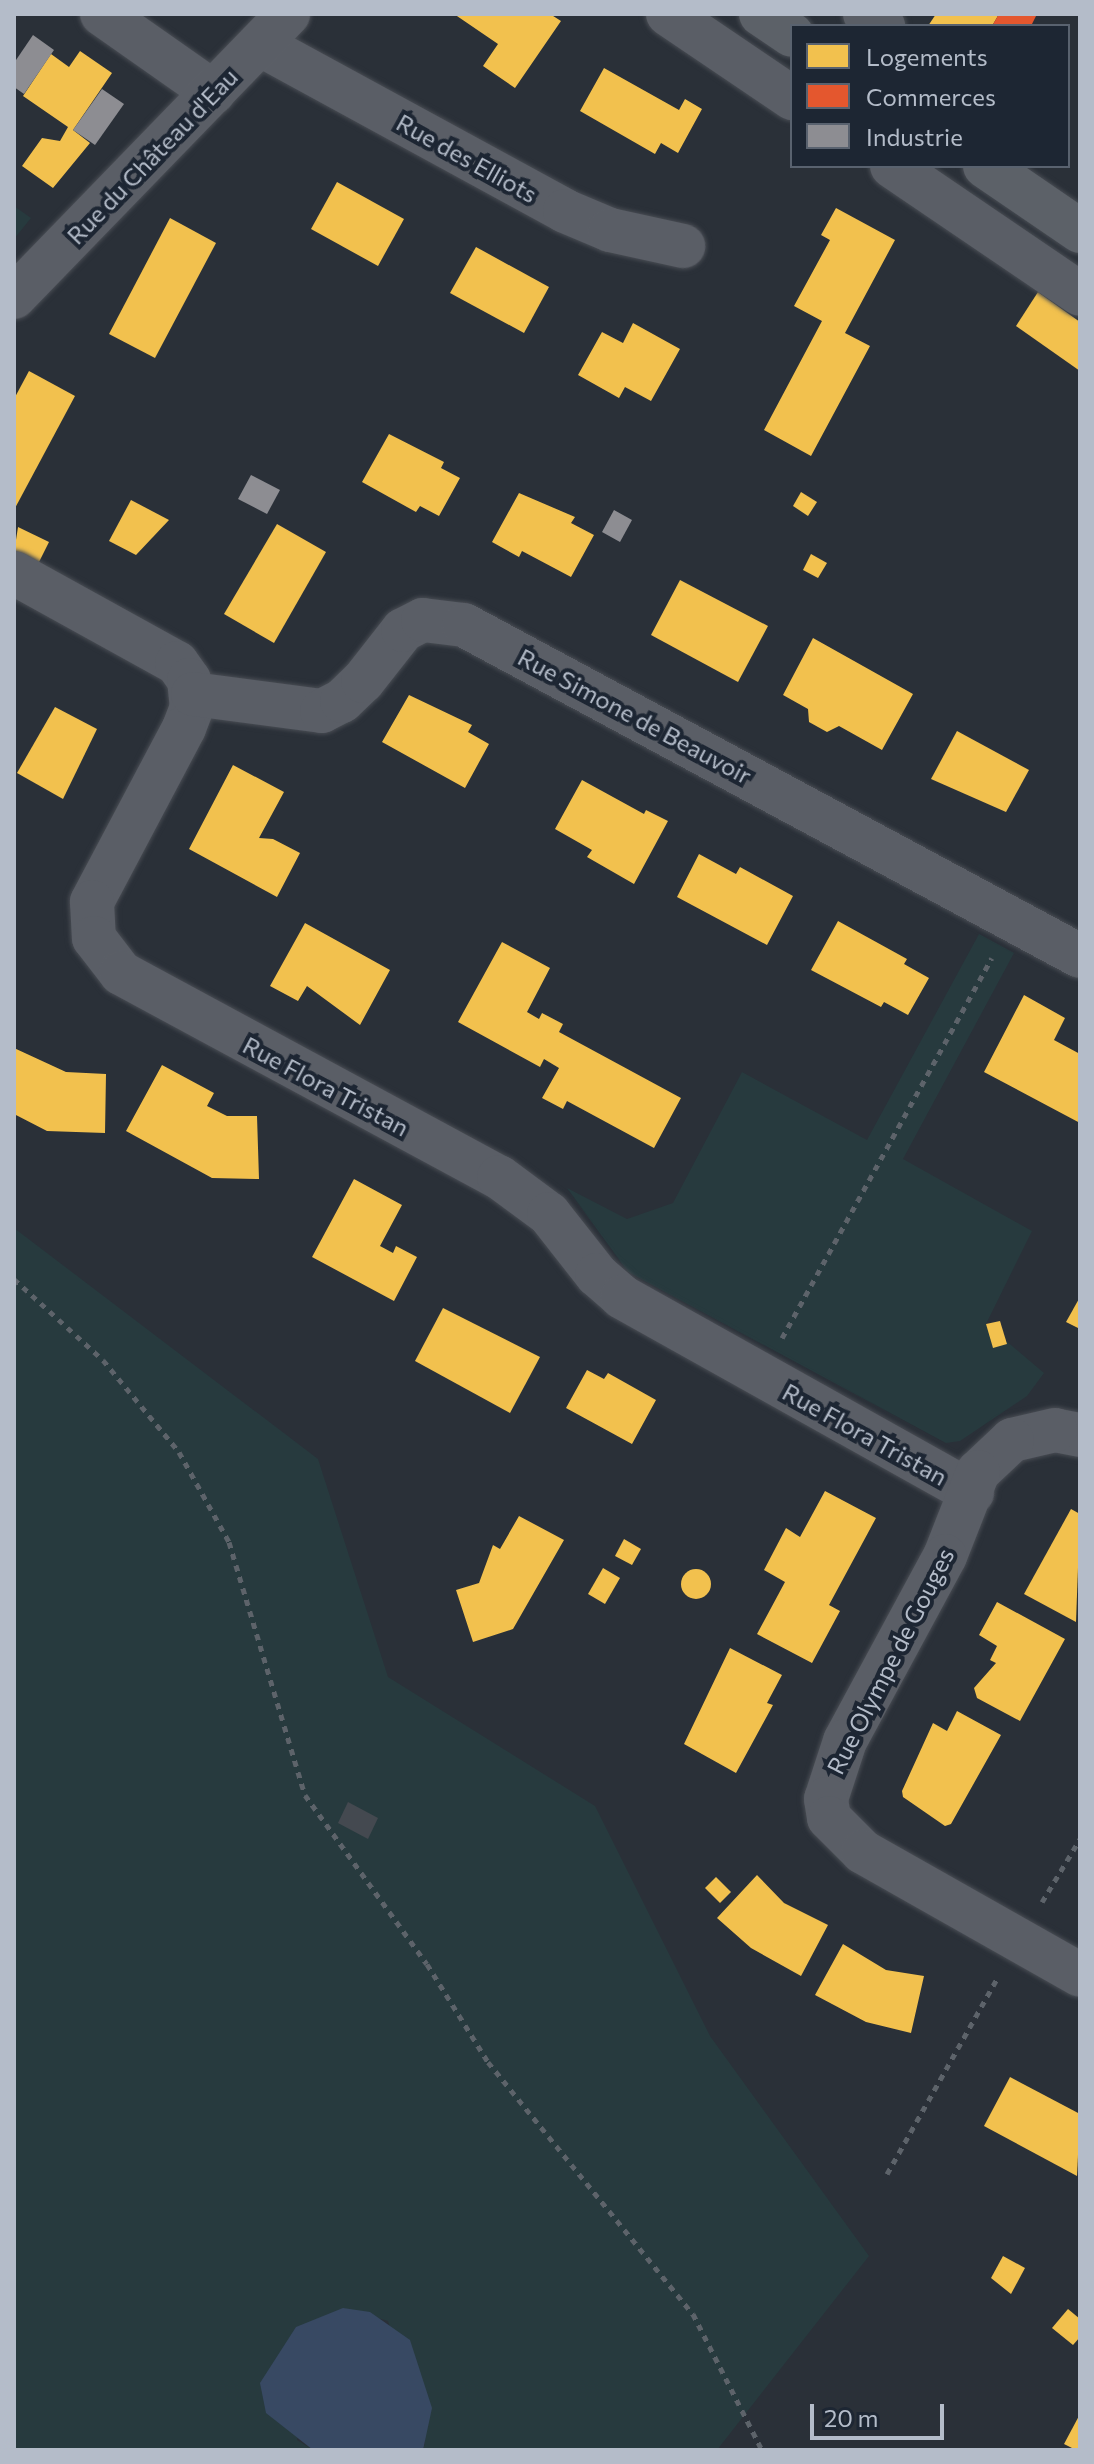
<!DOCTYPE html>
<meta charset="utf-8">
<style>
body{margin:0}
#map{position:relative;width:1094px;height:2464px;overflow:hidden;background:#2a3038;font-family:Commissioner,sans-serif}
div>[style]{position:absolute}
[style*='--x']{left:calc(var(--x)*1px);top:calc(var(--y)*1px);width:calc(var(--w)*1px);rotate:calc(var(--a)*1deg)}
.green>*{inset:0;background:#273a3e}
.water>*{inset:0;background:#384963}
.homes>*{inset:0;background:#f2c14e}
.round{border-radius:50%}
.shops>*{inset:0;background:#e4572e}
.industry>*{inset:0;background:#8d8d92}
.building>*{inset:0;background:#444950}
.path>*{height:5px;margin-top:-2.5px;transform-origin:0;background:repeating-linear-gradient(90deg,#5d636a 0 6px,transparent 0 12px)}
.roads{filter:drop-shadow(0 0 2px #484c53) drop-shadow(0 0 2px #484c53)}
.minor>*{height:44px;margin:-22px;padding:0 22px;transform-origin:22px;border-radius:22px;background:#5a5e66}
.major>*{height:44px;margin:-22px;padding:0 22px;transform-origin:22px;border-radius:22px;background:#5c6168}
span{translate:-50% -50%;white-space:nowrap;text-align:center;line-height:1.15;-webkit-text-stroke:8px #1d2633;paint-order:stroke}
.street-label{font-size:24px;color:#b4bcc9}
.frame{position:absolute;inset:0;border:16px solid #b4bcc9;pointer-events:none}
.legend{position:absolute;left:790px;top:24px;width:280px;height:144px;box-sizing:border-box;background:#1d2633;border:2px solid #59626f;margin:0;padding:10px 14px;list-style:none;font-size:24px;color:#b4bcc9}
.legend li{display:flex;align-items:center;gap:16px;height:40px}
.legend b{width:40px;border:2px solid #59626f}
.scale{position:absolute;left:810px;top:2404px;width:134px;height:36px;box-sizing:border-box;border:4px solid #b4bcc9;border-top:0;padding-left:10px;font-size:24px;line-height:28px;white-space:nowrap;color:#b4bcc9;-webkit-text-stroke:6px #1d2633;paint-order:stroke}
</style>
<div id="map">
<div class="green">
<div style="clip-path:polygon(14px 206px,31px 218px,14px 239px)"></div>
<div style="clip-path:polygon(979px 934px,1014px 953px,903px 1159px,1032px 1231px,986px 1324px,1044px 1373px,1027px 1396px,960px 1441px,946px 1443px,628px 1272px,567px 1188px,627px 1219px,673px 1203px,742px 1072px,867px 1140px)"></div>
<div style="clip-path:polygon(14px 1228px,318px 1459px,388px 1677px,595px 1806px,710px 2036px,869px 2256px,717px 2450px,423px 2450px,425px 2443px,388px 2321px,343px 2308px,297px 2440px,313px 2450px,14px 2450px)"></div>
</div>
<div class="water">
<div style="clip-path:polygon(343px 2308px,370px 2312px,410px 2340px,432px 2408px,423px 2450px,313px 2450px,266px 2413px,260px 2383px,296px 2327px)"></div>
</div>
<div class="homes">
<div style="clip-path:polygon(454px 14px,550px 14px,561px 21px,515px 88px,483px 66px,498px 44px)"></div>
<div style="clip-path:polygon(936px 14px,999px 14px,992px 26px,928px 26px)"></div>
<div style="clip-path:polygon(80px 51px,112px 73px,73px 130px,90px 143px,53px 188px,22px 166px,42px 138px,60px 141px,68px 127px,23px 96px,51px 54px,69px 67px)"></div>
<div style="clip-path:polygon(604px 68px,679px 110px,685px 99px,702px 109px,678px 153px,661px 143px,655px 154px,580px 111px)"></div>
<div style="clip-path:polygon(337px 182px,404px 219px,378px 266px,311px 229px)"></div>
<div style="clip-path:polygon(836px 208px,895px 240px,845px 333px,870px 346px,811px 456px,764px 430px,822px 321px,794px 306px,830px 240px,821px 235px)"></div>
<div style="clip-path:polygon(170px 218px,216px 243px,155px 358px,109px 334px)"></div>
<div style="clip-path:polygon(476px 247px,549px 287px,524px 333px,450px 293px)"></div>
<div style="clip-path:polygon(1038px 292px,1080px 322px,1080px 371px,1016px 326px)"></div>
<div style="clip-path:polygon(633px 323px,680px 349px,651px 401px,625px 387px,619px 398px,578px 375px,602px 332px,623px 343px)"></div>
<div style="clip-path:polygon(29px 371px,75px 396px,14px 510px,14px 399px)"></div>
<div style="clip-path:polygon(389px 434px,444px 462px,441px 468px,460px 478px,439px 516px,420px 506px,416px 512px,362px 482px)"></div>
<div style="clip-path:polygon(801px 492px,817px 502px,808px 516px,793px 506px)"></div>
<div style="clip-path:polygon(519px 493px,575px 517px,571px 523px,594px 535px,571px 577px,522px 551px,519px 557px,492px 542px)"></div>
<div style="clip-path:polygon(131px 500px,169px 520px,136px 555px,109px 541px)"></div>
<div style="clip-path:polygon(277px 524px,326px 552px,274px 643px,224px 614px)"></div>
<div style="clip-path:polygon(18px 527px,49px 542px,38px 564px,14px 553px)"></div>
<div style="clip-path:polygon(811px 554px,827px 563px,818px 578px,803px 570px)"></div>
<div style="clip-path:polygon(680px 580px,768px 626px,738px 682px,651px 635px)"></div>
<div style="clip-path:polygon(813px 638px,913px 694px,882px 750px,839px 726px,827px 732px,809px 722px,808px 709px,783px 695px)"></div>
<div style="clip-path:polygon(409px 695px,472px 725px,468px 732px,489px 744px,465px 788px,382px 742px)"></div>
<div style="clip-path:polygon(55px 707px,97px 729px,63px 799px,17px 773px)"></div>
<div style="clip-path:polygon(957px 731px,1029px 770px,1006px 812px,931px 779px)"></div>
<div style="clip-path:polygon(233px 765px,284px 792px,259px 838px,273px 839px,300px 853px,277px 897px,189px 849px)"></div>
<div style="clip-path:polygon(582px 780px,644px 814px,646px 810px,668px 821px,634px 884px,587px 857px,592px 850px,555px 829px)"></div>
<div style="clip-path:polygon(699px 854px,736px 874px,740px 867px,793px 896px,767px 945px,677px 897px)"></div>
<div style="clip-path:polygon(838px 921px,907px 959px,904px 964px,929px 978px,908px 1015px,884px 1002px,881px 1007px,811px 970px)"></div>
<div style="clip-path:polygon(305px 923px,390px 970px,360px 1025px,307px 986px,298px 1001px,270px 986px)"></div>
<div style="clip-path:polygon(502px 942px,550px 968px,527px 1012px,539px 1019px,542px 1013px,563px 1024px,559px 1032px,681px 1098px,654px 1148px,567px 1101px,563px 1109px,542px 1098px,559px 1068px,544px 1059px,540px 1067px,458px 1022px)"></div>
<div style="clip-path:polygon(1024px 995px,1065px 1018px,1054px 1040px,1080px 1054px,1080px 1123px,984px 1072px)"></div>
<div style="clip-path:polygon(14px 1048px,66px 1072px,106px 1074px,105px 1133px,47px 1131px,14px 1114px)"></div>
<div style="clip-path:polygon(162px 1065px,214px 1093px,207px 1106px,227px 1116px,257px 1116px,259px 1179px,212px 1178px,126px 1131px)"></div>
<div style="clip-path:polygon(354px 1179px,402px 1205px,380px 1246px,393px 1253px,396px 1246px,417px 1257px,394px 1301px,312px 1257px)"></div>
<div style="clip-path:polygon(1080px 1297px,1080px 1329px,1066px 1322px)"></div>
<div style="clip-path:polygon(443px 1308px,540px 1357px,510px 1413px,415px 1361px)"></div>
<div style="clip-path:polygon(1000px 1321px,1007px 1344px,993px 1348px,986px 1324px)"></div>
<div style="clip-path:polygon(587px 1370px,604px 1379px,608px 1373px,656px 1400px,632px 1444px,566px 1408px)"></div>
<div style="clip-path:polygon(825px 1491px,876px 1518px,829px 1605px,840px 1611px,812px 1663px,757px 1634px,785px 1582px,764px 1570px,786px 1528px,800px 1537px)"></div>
<div style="clip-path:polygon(1071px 1509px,1080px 1514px,1076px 1622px,1024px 1594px)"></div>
<div style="clip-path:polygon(519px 1516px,564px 1540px,513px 1629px,473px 1642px,456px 1590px,479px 1583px,493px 1545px,500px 1549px)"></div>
<div style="clip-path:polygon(624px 1539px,641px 1549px,632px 1565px,615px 1556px)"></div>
<div style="clip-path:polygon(603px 1568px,620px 1578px,605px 1604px,588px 1594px)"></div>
<div class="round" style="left:681px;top:1569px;width:30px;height:30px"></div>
<div style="clip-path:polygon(997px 1602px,1065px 1639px,1020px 1721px,977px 1698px,974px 1688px,996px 1663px,990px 1660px,997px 1646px,979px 1635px)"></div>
<div style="clip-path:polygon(730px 1648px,782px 1675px,767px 1703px,773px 1705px,736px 1773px,684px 1744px)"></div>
<div style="clip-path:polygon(957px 1711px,1001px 1735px,951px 1824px,945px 1826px,903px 1797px,902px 1791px,933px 1723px,947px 1731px)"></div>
<div style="clip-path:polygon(757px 1875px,784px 1903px,828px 1925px,801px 1976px,751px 1948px,717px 1918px)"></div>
<div style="clip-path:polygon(716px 1877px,731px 1892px,720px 1903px,705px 1888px)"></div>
<div style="clip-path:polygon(843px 1944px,886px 1970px,924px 1976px,911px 2033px,866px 2022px,815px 1995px)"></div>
<div style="clip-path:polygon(1010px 2077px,1080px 2114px,1077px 2176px,984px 2126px)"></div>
<div style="clip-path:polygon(1003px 2256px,1025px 2268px,1011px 2294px,991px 2278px)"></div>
<div style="clip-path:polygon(1068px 2309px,1080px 2319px,1080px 2337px,1073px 2345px,1052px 2328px)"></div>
<div style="clip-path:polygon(1080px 2414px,1080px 2450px,1076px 2450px,1064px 2444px)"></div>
</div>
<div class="shops">
<div style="clip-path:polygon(999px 14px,1037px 14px,1031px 26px,992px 26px)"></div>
</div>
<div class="industry">
<div style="clip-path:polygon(33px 35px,54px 50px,24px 94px,14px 87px,14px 63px)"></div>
<div style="clip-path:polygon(102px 89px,124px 104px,95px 145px,73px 130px)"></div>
<div style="clip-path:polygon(251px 475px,280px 490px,267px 514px,238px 499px)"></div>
<div style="clip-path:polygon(614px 510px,632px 520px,620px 542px,602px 532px)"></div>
</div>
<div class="building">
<div style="clip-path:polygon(348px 1802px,378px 1818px,368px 1839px,338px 1823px)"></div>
</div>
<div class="path">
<div style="--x:14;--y:1279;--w:120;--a:42.3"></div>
<div style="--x:103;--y:1360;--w:119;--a:50.4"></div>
<div style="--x:179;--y:1452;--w:103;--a:60.9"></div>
<div style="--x:229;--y:1542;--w:264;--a:73.3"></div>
<div style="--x:305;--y:1795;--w:208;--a:54.2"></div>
<div style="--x:427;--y:1964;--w:115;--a:58.1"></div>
<div style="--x:488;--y:2062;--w:325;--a:50.9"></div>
<div style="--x:693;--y:2314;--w:153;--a:63.1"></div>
<div style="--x:782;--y:1338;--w:434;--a:-61.1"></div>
<div style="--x:1042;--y:1902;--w:74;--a:-58.9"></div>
<div style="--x:887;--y:2174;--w:224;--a:-60.6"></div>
</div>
<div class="roads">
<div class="minor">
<div style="--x:102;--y:14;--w:136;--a:35.1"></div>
<div style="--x:668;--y:14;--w:150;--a:34.1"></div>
<div style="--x:865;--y:14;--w:22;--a:34"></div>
<div style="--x:261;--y:45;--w:346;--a:28.6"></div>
<div style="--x:565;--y:211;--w:49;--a:22.9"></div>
<div style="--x:610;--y:230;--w:75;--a:12.4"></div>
<div style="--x:892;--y:166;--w:227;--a:34.2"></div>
<div style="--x:14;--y:297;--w:394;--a:-45.9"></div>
<div style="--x:14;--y:573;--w:186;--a:28.9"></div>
<div style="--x:177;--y:663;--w:21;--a:55"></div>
<div style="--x:189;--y:680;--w:27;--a:84"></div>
<div style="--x:192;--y:707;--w:22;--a:111"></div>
<div style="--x:184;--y:728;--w:197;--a:117.9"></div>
<div style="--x:92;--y:902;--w:36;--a:87"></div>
<div style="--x:94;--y:938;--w:44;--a:52.4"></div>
<div style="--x:121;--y:973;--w:430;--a:28.4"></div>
<div style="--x:499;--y:1177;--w:62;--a:36.5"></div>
<div style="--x:549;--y:1214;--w:78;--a:51.8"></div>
<div style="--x:597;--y:1275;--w:33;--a:41"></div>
<div style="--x:622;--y:1297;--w:401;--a:29.2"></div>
<div style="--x:193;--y:694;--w:130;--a:7.5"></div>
<div style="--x:322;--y:711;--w:22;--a:-27"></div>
<div style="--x:342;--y:701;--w:29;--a:-44"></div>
<div style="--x:363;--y:681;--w:65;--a:-51.9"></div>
<div style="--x:403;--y:630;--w:22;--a:-27"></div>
<div style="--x:423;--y:620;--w:41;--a:7"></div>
<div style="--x:464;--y:625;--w:699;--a:28.25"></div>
<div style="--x:1080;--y:1435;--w:25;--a:-169"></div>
<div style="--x:1055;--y:1430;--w:44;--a:166.9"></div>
<div style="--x:1012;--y:1440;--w:47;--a:136.7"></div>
<div style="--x:978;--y:1472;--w:90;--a:111.4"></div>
<div style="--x:945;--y:1556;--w:210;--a:118.4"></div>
<div style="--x:845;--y:1741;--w:61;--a:108.1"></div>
<div style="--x:826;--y:1799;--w:19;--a:81"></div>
<div style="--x:829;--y:1818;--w:48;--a:45"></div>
<div style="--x:863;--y:1852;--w:249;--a:29.5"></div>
</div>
<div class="major">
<div style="--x:761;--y:14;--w:37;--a:34"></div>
<div style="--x:985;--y:166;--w:115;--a:34.4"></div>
</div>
</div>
<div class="street-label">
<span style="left:152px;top:156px;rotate:-46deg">Rue du Château d'Eau</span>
<span style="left:467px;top:158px;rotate:29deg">Rue des Elliots</span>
<span style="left:635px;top:716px;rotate:28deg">Rue Simone de Beauvoir</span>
<span style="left:326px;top:1086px;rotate:28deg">Rue Flora Tristan</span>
<span style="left:865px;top:1434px;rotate:29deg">Rue Flora Tristan</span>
<span style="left:890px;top:1661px;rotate:-63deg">Rue Olympe de Gouges</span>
</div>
<div class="frame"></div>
<ul class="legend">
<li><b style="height:22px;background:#f2c14e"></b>Logements</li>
<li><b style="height:22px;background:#e4572e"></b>Commerces</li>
<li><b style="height:22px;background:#8d8d92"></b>Industrie</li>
</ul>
<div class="scale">20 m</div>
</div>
